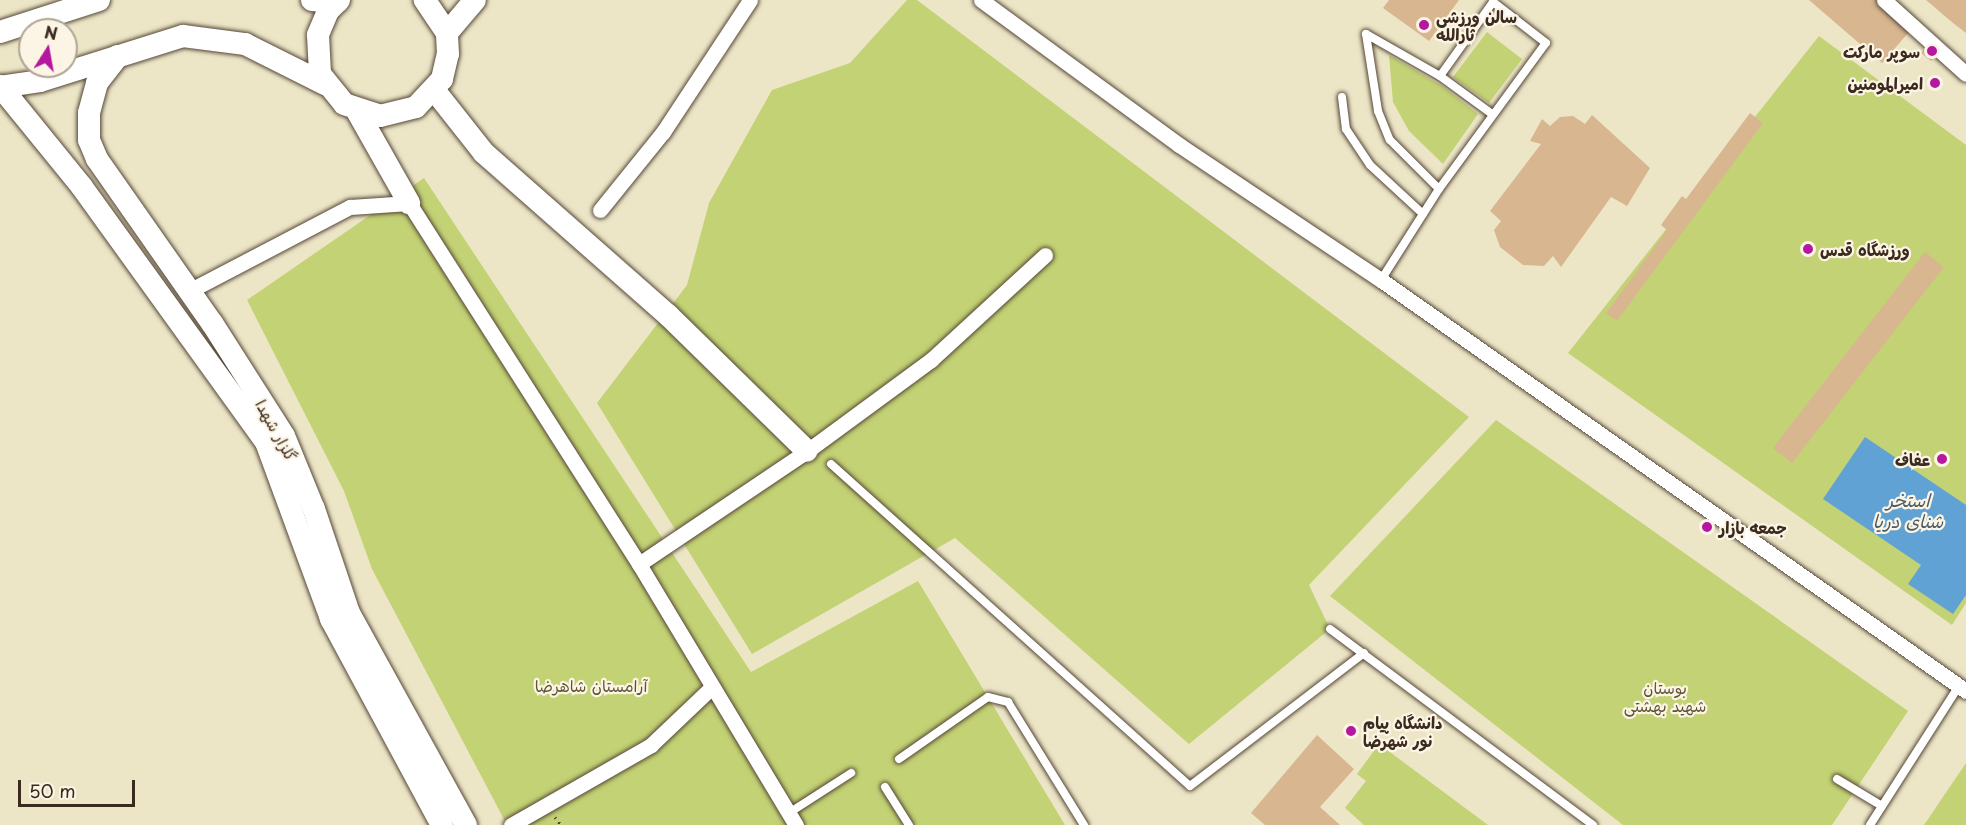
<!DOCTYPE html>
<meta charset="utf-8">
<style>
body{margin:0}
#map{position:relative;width:1966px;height:825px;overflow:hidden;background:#ece6c7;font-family:"Playpen Sans","Playpen Sans Arabic",sans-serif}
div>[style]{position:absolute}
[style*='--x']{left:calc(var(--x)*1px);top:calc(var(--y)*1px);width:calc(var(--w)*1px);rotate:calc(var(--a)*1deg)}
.green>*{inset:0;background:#c3d274}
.water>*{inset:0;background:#60a2d4}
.building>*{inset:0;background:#d7b690}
.path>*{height:3px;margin-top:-1.5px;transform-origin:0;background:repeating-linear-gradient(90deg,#564637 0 1.5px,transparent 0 6px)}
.roads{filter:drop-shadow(0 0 2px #564637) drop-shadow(0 0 2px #564637)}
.lane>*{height:8px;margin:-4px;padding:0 4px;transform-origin:4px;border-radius:4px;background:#fff}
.street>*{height:15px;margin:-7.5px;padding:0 7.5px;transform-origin:7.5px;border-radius:7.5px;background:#fff}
.secondary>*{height:22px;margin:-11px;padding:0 11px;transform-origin:11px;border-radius:11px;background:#fff}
.dots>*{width:16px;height:16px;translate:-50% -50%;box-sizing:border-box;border:3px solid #fcf5e5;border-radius:50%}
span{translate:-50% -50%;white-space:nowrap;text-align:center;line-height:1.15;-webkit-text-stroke:4.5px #fcf5e5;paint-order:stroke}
.poi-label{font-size:16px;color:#3b2a1e;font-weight:700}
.left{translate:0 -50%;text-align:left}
.right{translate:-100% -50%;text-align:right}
.street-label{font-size:16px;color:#3b2a1e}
.park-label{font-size:16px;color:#5d5434}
.water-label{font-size:18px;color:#4a5a67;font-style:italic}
.north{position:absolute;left:18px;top:18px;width:60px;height:60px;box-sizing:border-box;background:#fcf5e5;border:2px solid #afa495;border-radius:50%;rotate:11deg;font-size:16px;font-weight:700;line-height:24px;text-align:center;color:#3b2a1e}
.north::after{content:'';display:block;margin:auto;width:21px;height:27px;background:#b5179e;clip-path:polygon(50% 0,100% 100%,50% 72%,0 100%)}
.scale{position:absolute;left:18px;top:780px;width:117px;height:27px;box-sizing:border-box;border:3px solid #3b2a1e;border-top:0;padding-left:8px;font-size:18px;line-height:21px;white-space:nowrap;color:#3b2a1e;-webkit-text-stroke:4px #fcf5e5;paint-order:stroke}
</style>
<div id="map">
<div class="green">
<div style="clip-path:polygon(907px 0,917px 0,1469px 417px,1309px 585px,1330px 629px,1189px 744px,955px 538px,752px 654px,597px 403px,687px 285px,709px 203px,772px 90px,850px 63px)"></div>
<div style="clip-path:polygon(1487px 32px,1522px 59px,1489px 103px,1453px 77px)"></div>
<div style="clip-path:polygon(1819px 36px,1966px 145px,1966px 603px,1952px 625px,1568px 353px)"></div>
<div style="clip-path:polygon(1389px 55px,1442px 86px,1478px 114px,1443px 164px,1409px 131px,1393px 102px)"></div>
<div style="clip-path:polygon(424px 178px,751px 672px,918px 581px,1065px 825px,507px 825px,372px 569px,344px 491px,247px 300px)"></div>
<div style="clip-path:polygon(1496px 420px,1908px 711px,1832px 825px,1623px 825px,1330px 596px)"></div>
<div style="clip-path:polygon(1379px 744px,1488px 825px,1364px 825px,1345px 808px,1366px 781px,1357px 774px)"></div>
<div style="clip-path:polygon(1966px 763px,1966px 825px,1924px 825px)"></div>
</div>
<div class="water">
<div style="clip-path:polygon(1865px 437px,1966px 505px,1966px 595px,1953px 614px,1908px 584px,1921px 565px,1823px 499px)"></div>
</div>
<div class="building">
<div style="clip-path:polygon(1389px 0,1459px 0,1429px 41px,1383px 8px)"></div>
<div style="clip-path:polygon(1809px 0,1887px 0,1916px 24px,1882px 63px)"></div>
<div style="clip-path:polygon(1926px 0,1966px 0,1966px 33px,1953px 23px)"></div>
<div style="clip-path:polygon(1932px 39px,1944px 48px,1931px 61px,1921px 53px)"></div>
<div style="clip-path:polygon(1750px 113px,1763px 123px,1617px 321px,1606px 313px,1667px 230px,1661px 225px,1682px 196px,1686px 199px)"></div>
<div style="clip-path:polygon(1592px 115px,1650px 168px,1627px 206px,1611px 197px,1561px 267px,1553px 256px,1544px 266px,1523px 265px,1500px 247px,1494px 230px,1501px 221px,1490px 211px,1541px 144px,1530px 141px,1542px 119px,1550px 126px,1560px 117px,1573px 116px,1585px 124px)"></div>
<div style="clip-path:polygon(1925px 252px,1944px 267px,1792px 463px,1773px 448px)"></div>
<div style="clip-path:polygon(1317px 735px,1354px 769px,1320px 807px,1340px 825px,1265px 825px,1251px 813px)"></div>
</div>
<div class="path">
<div style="--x:555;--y:817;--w:10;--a:53"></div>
</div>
<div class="roads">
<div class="lane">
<div style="--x:1366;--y:34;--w:78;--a:81.1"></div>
<div style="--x:1378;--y:111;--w:31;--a:68"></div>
<div style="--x:1390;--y:140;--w:69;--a:45"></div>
<div style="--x:1366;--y:34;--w:85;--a:29.6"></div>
<div style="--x:1342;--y:97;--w:32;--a:83"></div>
<div style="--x:1346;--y:129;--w:43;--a:56.3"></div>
<div style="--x:1370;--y:165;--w:72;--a:42.8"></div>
<div style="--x:1381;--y:280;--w:108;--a:-57.5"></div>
<div style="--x:1439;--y:189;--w:181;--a:-53.8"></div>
<div style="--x:1546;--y:43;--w:67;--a:-142.3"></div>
<div style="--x:1493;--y:2;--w:91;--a:125.6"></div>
<div style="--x:1440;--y:76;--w:64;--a:36.2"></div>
<div style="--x:831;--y:464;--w:482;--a:41.9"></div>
<div style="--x:1190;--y:786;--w:219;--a:-37.4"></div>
<div style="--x:1330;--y:629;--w:328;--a:36.7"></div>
<div style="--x:899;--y:759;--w:108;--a:-34.9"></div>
<div style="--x:988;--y:697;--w:21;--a:14"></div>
<div style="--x:1008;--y:702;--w:145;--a:58.3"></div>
<div style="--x:1837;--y:779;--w:52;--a:31"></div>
<div style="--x:885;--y:787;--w:45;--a:57.7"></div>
<div style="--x:789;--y:813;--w:74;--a:-32.8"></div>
<div style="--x:1870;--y:825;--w:165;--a:-57.4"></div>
</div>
<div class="street">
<div style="--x:981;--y:0;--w:245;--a:36.2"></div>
<div style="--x:1179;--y:145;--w:243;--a:33.8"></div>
<div style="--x:1381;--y:280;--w:715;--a:35.09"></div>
<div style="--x:1884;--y:0;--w:110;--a:42.1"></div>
<div style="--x:600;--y:210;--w:100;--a:-51.1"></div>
<div style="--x:663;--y:132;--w:158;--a:-56.6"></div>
<div style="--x:189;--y:291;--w:182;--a:-27.6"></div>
<div style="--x:350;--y:207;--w:59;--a:-3.9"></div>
<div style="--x:409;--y:203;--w:428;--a:57.5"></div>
<div style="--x:639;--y:564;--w:305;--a:59"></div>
<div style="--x:639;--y:564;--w:202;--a:-33.9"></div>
<div style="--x:807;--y:451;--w:154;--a:-36.3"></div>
<div style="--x:931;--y:360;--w:155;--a:-42.6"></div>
<div style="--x:511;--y:825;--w:161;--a:-29.7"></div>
<div style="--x:651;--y:745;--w:84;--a:-43.6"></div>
</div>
<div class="secondary">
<div style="--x:312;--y:0;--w:25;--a:5"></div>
<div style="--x:339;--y:0;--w:16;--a:135"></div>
<div style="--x:328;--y:11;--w:26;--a:113"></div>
<div style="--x:318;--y:35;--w:39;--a:87"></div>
<div style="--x:320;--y:74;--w:38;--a:51"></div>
<div style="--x:344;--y:104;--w:38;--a:18"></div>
<div style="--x:380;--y:116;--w:37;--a:-14"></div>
<div style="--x:416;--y:107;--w:38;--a:-47"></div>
<div style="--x:442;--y:79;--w:26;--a:-77"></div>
<div style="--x:448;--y:54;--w:21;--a:-93"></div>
<div style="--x:447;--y:33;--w:40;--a:-124"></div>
<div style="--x:0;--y:32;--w:104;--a:-17.9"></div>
<div style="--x:447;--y:33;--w:43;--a:-49.7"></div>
<div style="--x:118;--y:56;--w:34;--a:128"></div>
<div style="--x:97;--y:83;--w:31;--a:105"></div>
<div style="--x:89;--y:113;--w:27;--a:90"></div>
<div style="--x:89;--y:140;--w:21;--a:67"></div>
<div style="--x:97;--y:159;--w:200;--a:55"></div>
<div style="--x:212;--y:323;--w:134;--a:57.5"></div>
<div style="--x:284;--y:436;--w:79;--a:67.7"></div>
<div style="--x:314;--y:509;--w:110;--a:71.4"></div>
<div style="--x:349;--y:613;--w:242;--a:61.1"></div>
<div style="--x:0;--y:86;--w:130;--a:50.9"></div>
<div style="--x:82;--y:187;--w:314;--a:54.2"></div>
<div style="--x:266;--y:442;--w:189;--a:69.8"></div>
<div style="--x:331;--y:619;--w:234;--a:61.7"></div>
<div style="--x:0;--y:87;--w:40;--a:-8.5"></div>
<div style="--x:40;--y:81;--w:150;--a:-17.5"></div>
<div style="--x:183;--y:36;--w:63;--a:7.4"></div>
<div style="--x:245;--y:44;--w:89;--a:26.6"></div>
<div style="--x:435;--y:91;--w:79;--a:51.7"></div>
<div style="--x:484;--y:153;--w:245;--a:41.4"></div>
<div style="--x:668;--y:315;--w:194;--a:44.4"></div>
<div style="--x:357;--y:111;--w:106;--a:60.5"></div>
</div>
</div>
<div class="dots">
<div style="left:1424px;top:25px;background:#b5179e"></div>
<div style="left:1932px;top:51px;background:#b5179e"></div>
<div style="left:1935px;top:83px;background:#b5179e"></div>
<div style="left:1808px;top:249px;background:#b5179e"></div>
<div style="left:1942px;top:459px;background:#b5179e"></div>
<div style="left:1707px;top:527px;background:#b5179e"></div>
<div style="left:1351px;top:731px;background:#b5179e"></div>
</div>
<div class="poi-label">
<span class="left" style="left:1436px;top:25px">سالن ورزشی<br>ثارالله</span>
<span class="right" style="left:1920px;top:51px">سوپر مارکت</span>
<span class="right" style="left:1923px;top:83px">امیرالمومنین</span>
<span class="left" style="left:1820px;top:249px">ورزشگاه قدس</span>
<span class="right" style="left:1930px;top:459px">عفاف</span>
<span class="left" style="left:1719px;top:527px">جمعه بازار</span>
<span class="left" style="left:1363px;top:731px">دانشگاه پیام<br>نور شهرضا</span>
</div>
<div class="street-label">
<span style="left:277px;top:430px;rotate:61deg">گلزار شهدا</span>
</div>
<div class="park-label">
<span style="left:591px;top:685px">آرامستان شاهرضا</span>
<span style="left:1665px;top:696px">بوستان<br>شهید بهشتی</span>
</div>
<div class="water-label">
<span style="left:1908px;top:511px">استخر<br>شنای دریا</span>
</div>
<div class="north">N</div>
<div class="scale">50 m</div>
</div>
